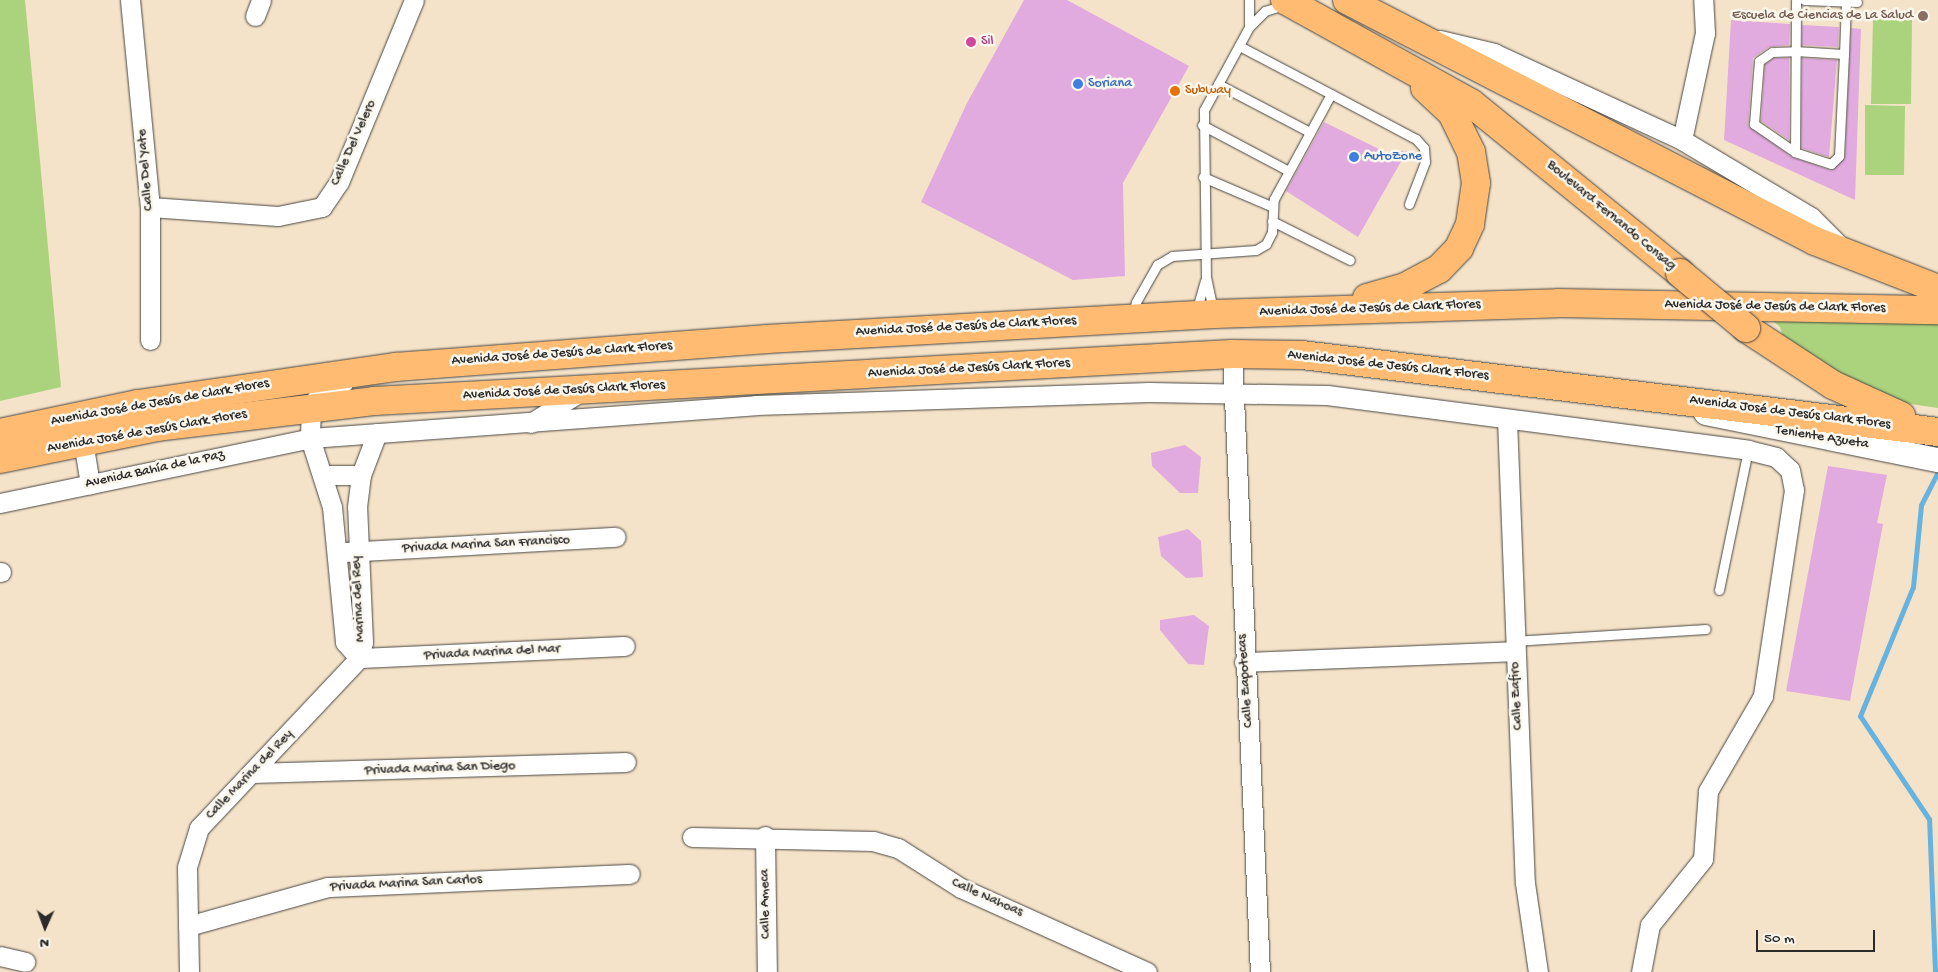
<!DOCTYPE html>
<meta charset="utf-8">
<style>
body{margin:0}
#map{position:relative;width:1938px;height:972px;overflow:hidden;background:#f5e3c9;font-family:"Gochi Hand",sans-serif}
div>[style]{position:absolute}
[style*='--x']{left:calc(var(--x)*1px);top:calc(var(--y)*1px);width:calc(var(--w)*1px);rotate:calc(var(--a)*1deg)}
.green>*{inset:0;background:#abd27d}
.stream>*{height:5px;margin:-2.5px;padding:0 2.5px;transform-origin:2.5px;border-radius:2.5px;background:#66b3e0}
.building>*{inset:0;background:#e2abdf}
.roads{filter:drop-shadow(0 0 1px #494743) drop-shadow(0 0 1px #494743)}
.service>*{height:9px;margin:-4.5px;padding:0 4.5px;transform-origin:4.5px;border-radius:4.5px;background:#fff}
.minor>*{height:19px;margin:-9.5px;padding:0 9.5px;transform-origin:9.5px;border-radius:9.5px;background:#fff}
.tertiary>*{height:24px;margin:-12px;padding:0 12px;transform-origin:12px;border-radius:12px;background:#fff}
.trunk>*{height:28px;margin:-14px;padding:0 14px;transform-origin:14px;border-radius:14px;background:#febb71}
.bridges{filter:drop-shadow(0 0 1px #494743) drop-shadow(0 0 1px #494743)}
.trunk-bridge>*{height:28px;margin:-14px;padding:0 14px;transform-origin:14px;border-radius:14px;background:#febb71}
.dots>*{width:14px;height:14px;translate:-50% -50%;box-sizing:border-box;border:2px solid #fbf7ec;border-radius:50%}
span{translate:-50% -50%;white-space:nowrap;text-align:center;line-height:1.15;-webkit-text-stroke:5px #fbf7ec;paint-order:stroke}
.education-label{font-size:14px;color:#785e54}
.right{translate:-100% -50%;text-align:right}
.hotel-label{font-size:14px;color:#b23c85}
.left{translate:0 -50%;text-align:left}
.shop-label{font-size:14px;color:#366cbe}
.food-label{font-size:14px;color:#c56008}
.street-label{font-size:14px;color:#2b2b2b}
.north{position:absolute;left:20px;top:902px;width:50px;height:50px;-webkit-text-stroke:4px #fbf7ec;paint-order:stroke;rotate:182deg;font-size:14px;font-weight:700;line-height:20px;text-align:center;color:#2b2b2b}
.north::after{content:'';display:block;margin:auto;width:18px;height:22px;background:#2b2b2b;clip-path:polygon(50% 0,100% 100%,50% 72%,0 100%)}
.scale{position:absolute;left:1756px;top:930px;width:119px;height:22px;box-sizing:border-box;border:2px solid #2b2b2b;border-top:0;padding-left:6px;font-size:15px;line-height:18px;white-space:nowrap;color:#2b2b2b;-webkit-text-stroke:4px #fbf7ec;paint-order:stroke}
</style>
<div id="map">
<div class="green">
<div style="clip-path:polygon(0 0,25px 0,61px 387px,0 401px)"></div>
<div style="clip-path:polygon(1873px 19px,1912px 20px,1911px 104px,1871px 104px)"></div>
<div style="clip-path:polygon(1865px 105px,1905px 106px,1904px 175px,1865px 175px)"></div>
<div style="clip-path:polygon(1765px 314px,1938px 323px,1938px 408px,1897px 402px,1769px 336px,1783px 338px,1780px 327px)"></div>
</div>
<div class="stream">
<div style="--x:1935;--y:972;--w:153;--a:-92.2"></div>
<div style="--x:1929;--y:819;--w:124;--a:-123.8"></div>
<div style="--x:1860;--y:716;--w:139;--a:-67.7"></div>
<div style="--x:1913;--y:587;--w:82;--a:-84.4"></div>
<div style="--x:1921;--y:505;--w:37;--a:-63"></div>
</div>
<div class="building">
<div style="clip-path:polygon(1024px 0,1067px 0,1189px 66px,1123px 183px,1125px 276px,1073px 280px,921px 202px,967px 103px)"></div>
<div style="clip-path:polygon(1731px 20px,1790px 24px,1789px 45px,1769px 47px,1753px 58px,1748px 126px,1792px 157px,1830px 170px,1845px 156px,1851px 28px,1861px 29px,1855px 200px,1724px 140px)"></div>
<div style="clip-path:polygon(1802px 25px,1839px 27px,1838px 47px,1802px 45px)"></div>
<div style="clip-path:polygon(1774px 58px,1789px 58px,1789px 140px,1761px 121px,1765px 64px)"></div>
<div style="clip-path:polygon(1802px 58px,1837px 60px,1829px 157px,1801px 148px)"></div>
<div style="clip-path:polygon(1324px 122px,1385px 152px,1407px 151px,1358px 237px,1286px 191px)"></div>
<div style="clip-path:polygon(1185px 445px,1201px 457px,1198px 493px,1180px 493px,1152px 466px,1151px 453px)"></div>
<div style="clip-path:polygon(1828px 466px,1887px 475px,1877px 523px,1883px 524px,1850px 701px,1786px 691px)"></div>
<div style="clip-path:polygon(1188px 529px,1201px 541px,1203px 577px,1186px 578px,1161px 556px,1158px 537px)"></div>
<div style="clip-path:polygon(1194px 615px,1209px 626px,1204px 665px,1188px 664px,1160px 630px,1160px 620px)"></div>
</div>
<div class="roads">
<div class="service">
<div style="--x:1249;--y:0;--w:27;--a:90"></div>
<div style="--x:1804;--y:0;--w:53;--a:2.2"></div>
<div style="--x:1795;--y:51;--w:49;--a:3.5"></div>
<div style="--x:1844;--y:54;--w:102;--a:92.8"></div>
<div style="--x:1839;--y:156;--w:11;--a:135"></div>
<div style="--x:1831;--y:164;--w:38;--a:-162"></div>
<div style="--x:1795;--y:152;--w:50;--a:-145.7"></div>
<div style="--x:1754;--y:124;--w:63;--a:-85.5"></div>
<div style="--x:1759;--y:61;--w:16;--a:-35"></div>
<div style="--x:1772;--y:52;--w:23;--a:-2"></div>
<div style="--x:1844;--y:54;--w:53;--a:-87.8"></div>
<div style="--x:1218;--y:84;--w:104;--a:27.6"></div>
<div style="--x:1331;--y:94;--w:96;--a:27.9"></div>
<div style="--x:1416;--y:139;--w:12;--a:48"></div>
<div style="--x:1424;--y:148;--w:14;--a:86"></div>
<div style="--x:1425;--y:162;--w:45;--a:110.9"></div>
<div style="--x:1202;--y:125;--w:98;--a:27.9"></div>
<div style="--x:1795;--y:152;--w:152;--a:-89.6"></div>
<div style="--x:1203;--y:177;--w:76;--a:23.2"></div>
<div style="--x:1272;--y:221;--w:87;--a:26.6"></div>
<div style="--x:1213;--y:310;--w:33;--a:-102"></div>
<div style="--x:1206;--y:278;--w:168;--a:-90.7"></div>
<div style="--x:1204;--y:110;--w:94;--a:-61.5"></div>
<div style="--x:1249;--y:27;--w:23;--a:-45"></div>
<div style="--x:1265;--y:11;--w:19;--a:-18"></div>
<div style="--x:1196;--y:312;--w:32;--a:-74"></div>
<div style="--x:1133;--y:315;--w:13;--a:-77"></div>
<div style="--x:1136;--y:302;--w:43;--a:-60.4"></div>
<div style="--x:1157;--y:265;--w:17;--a:-31"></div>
<div style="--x:1172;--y:256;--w:84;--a:-4.1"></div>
<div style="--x:1256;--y:250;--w:12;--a:-31"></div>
<div style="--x:1266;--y:244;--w:13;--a:-63"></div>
<div style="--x:1272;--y:232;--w:33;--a:-87"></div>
<div style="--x:1274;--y:199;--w:119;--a:-61.5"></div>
<div style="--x:1331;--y:94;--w:104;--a:-152.4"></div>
<div style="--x:1719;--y:590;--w:143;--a:-78.3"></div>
<div style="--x:1514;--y:641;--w:192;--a:-3.6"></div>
</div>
<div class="minor">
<div style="--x:130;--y:0;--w:208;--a:84.5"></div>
<div style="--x:150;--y:207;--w:133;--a:90"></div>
<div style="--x:255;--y:16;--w:17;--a:-69"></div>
<div style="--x:1440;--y:40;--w:56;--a:13.5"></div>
<div style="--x:1494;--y:53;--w:207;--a:24.8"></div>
<div style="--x:1682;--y:140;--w:150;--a:30.8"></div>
<div style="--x:1811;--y:217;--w:42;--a:45"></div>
<div style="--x:1682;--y:140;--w:109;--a:-77.9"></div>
<div style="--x:1705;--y:33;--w:33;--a:-93"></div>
<div style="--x:150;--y:207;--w:128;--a:4"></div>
<div style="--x:278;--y:216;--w:45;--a:-11.6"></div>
<div style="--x:322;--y:207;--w:30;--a:-56"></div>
<div style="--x:339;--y:182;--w:197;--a:-67.6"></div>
<div style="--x:1232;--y:354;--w:619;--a:87.41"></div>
<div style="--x:343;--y:383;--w:21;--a:163"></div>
<div style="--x:323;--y:389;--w:22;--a:124"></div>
<div style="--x:311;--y:407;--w:31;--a:92"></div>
<div style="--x:310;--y:438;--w:72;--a:72.3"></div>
<div style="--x:332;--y:507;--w:136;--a:84.5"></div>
<div style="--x:345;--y:642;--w:21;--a:49"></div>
<div style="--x:1507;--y:419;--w:464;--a:87.8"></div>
<div style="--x:1525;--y:883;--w:90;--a:81.7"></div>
<div style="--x:531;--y:423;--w:58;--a:-32.3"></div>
<div style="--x:83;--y:441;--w:44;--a:80.8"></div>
<div style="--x:325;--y:475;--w:36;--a:0"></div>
<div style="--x:0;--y:503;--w:317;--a:-11.8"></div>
<div style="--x:310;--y:438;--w:447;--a:-4.2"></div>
<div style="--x:756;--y:405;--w:393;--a:-1.9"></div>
<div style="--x:1149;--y:392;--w:178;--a:1"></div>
<div style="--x:1327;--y:395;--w:425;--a:7.4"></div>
<div style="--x:1748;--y:450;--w:29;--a:14"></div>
<div style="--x:1776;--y:457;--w:19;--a:43"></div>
<div style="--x:1790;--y:470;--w:20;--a:79"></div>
<div style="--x:1794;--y:490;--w:208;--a:98.6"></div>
<div style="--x:1763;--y:696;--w:110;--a:120.1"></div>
<div style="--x:1708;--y:791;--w:68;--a:94.2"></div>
<div style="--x:1703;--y:859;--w:85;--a:128.8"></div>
<div style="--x:1650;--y:925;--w:48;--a:100.8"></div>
<div style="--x:345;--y:552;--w:271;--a:-3.2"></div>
<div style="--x:0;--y:572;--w:1;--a:0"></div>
<div style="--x:359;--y:658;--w:266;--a:-2.6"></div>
<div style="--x:1244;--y:662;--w:271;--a:-2.3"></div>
<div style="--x:253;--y:773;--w:373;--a:-1.7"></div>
<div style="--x:765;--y:836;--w:136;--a:89.2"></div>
<div style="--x:692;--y:837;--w:181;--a:1.3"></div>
<div style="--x:873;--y:841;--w:26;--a:16"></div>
<div style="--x:898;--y:848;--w:75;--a:32.4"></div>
<div style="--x:961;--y:888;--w:204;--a:24.3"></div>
<div style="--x:188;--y:926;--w:145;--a:-15.6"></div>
<div style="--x:328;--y:887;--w:302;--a:-2.5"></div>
<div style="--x:0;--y:956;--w:26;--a:13"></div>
<div style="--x:189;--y:972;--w:105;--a:-91.1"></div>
<div style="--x:187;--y:867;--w:41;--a:-72.9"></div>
<div style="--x:199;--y:828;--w:233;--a:-46.7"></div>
<div style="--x:359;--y:658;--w:16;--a:-76"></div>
<div style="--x:363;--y:642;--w:135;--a:-92.5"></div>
<div style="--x:357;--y:507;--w:32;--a:-83"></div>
<div style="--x:361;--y:475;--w:45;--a:-69.1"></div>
</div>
<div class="tertiary">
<div style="--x:1706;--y:413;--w:237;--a:11.5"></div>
</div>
<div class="trunk">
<div style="--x:1285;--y:0;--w:213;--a:29"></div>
<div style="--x:1471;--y:103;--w:269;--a:39.1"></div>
<div style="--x:1347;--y:0;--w:526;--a:27.25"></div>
<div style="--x:1815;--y:241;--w:132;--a:21.3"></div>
<div style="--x:1367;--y:298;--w:40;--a:-16"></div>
<div style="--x:1405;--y:287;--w:38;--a:-28"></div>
<div style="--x:1439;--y:269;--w:29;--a:-46"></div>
<div style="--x:1459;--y:248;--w:26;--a:-65"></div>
<div style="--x:1470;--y:224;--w:41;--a:-81.7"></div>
<div style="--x:1476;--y:183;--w:31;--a:-99"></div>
<div style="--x:1471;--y:152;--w:43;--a:-116"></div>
<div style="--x:1452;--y:113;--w:37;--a:-137"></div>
<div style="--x:1746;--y:328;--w:104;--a:33.2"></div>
<div style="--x:1833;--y:385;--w:75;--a:24.5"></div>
<div style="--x:0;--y:433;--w:141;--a:-11.9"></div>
<div style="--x:138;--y:404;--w:261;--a:-8.2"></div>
<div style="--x:396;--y:367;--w:372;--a:-4.3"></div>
<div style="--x:767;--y:339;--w:448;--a:-3.2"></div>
<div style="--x:1214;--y:314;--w:344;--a:-1.8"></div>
<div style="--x:1558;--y:303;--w:380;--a:1.1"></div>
<div style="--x:0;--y:459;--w:160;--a:-11.5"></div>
<div style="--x:157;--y:427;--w:219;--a:-6.8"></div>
<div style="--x:374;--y:401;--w:859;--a:-3.14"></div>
<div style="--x:1232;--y:354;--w:70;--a:0.8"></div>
<div style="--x:1302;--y:355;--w:641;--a:6.9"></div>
</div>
</div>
<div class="bridges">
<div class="trunk-bridge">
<div style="--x:1680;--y:273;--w:86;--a:39.8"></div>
</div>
</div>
<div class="dots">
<div style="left:1923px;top:16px;background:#8d6e63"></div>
<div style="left:971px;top:42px;background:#d1479c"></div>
<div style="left:1078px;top:84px;background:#3f7fe0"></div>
<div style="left:1175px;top:91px;background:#e8710a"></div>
<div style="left:1354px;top:157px;background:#3f7fe0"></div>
</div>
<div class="education-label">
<span class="right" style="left:1913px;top:16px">Escuela de Ciencias de La Salud</span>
</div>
<div class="hotel-label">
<span class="left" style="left:981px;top:42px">Sil</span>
</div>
<div class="shop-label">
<span class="left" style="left:1088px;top:84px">Soriana</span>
<span class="left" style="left:1364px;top:157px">AutoZone</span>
</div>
<div class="food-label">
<span class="left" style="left:1185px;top:91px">Subway</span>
</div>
<div class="street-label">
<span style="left:354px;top:143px;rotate:-66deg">Calle Del Velero</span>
<span style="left:146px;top:170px;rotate:-95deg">Calle Del Yate</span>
<span style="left:1611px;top:216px;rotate:40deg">Boulevard Fernando Consag</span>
<span style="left:1775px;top:307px;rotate:1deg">Avenida José de Jesús de Clark Flores</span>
<span style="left:1370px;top:309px;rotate:-2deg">Avenida José de Jesús de Clark Flores</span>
<span style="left:966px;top:327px;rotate:-3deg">Avenida José de Jesús de Clark Flores</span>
<span style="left:562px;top:354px;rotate:-4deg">Avenida José de Jesús de Clark Flores</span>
<span style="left:1388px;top:366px;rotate:6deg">Avenida José de Jesús Clark Flores</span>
<span style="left:969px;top:369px;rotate:-3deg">Avenida José de Jesús Clark Flores</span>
<span style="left:564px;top:391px;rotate:-3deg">Avenida José de Jesús Clark Flores</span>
<span style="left:160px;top:403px;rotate:-10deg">Avenida José de Jesús de Clark Flores</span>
<span style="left:1790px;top:413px;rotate:7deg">Avenida José de Jesús Clark Flores</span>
<span style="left:147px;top:432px;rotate:-10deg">Avenida José de Jesús Clark Flores</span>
<span style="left:1822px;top:438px;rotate:9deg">Teniente Azueta</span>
<span style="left:155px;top:470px;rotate:-12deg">Avenida Bahía de la Paz</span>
<span style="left:486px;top:545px;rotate:-3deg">Privada Marina San Francisco</span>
<span style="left:359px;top:599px;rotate:-93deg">Marina del Rey</span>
<span style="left:492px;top:653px;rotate:-3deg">Privada Marina del Mar</span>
<span style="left:1246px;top:681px;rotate:-94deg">Calle Zapotecas</span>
<span style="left:1517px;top:696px;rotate:-93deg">Calle Zafiro</span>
<span style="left:440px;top:769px;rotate:-2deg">Privada Marina San Diego</span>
<span style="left:250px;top:775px;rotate:-46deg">Calle Marina del Rey</span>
<span style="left:406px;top:884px;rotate:-3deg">Privada Marina San Carlos</span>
<span style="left:987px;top:898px;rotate:24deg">Calle Nahoas</span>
<span style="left:766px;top:904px;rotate:-91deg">Calle Ameca</span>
</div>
<div class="north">N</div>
<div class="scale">50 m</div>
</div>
